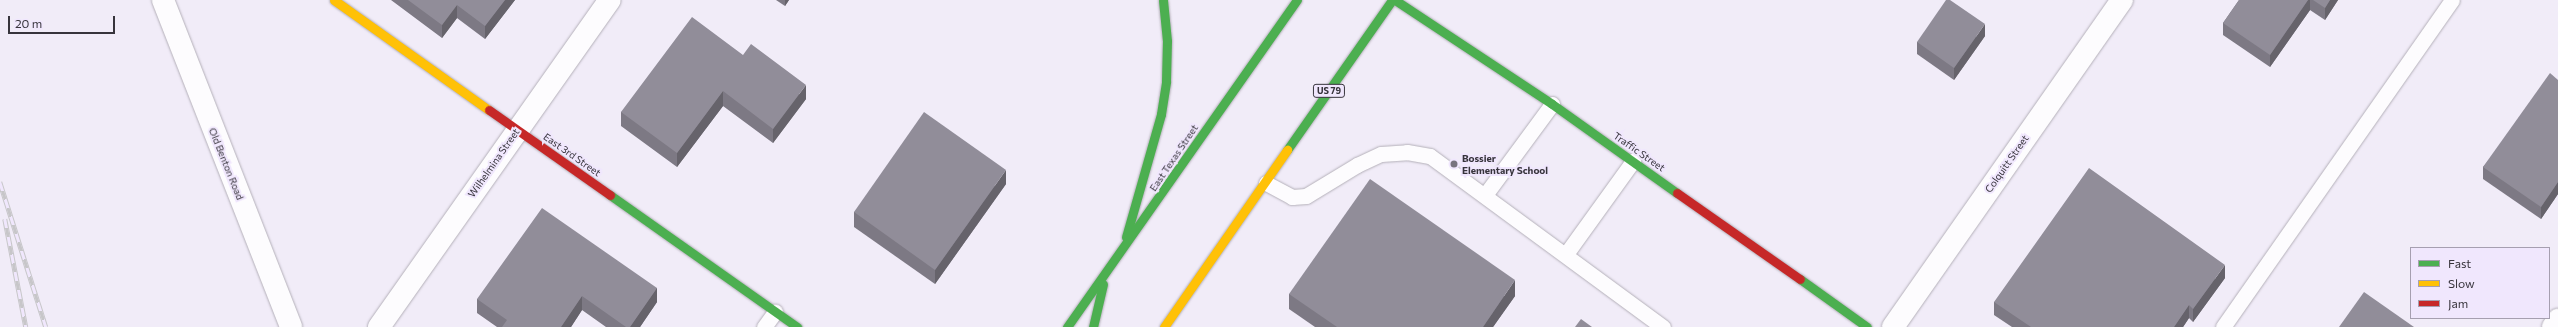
<!DOCTYPE html>
<style>
body{margin:0}
#map{position:relative;width:2558px;height:327px;overflow:hidden;background:#f1ecf8;font-family:Commissioner,sans-serif}
div>[style]{position:absolute}
[style*='--x']{left:calc(var(--x)*1px);top:calc(var(--y)*1px);width:calc(var(--w)*1px);rotate:calc(var(--a)*1deg)}
.roads{filter:drop-shadow(0 0 1px #b4b0b9) drop-shadow(0 0 1px #b4b0b9)}
.lane>*{height:15px;margin:-7.5px;padding:0 7.5px;transform-origin:7.5px;border-radius:7.5px;background:#fdfcfe}
.street>*{height:22px;margin:-11px;padding:0 11px;transform-origin:11px;border-radius:11px;background:#fdfcfe}
.fast>*{height:9px;margin:-4.5px;padding:0 4.5px;transform-origin:4.5px;border-radius:4.5px;background:#4caf50}
.slow>*{height:9px;margin:-4.5px;padding:0 4.5px;transform-origin:4.5px;border-radius:4.5px;background:#ffc107}
.jam>*{height:9px;margin:-4.5px;padding:0 4.5px;transform-origin:4.5px;border-radius:4.5px;background:#c62828}
.rail>*{height:4.5px;margin-top:-2.25px;transform-origin:0;background:repeating-linear-gradient(90deg,#f0e7fd 0 9px,#c7c6c9 0 18px);box-sizing:border-box;border-block:1px solid #c7c6c9}
.wall>*{inset:0;background:#7d7984}
.shaded-wall>*{inset:0;background:#66636b}
.building>*{inset:0;background:#918d99}
.dots>*{width:11px;height:11px;translate:-50% -50%;box-sizing:border-box;border:2px solid #f0e7fd;border-radius:50%}
span{translate:-50% -50%;white-space:nowrap;text-align:center;line-height:1.15;-webkit-text-stroke:4px #f0e7fd;paint-order:stroke}
.shield-label span{padding:1px 3px;background:#f0e7fd;border:1px solid;border-radius:3px;-webkit-text-stroke-width:0}
.shield-label{font-size:9px;color:#37343c;font-weight:700}
.street-label{font-size:10px;color:#37343c}
.poi-label{font-size:10px;color:#37343c;font-weight:700}
.left{translate:0 -50%;text-align:left}
.legend{position:absolute;left:2410px;top:247px;width:140px;height:72px;box-sizing:border-box;background:#f0e7fd;border:1px solid #a69fb0;margin:0;padding:5px 7px;list-style:none;font-size:12px;color:#37343c}
.legend li{display:flex;align-items:center;gap:8px;height:20px}
.legend b{width:20px;border:1px solid #a69fb0}
.scale{position:absolute;left:8px;top:16px;width:107px;height:18px;box-sizing:border-box;border:2px solid #37343c;border-top:0;padding-left:5px;font-size:12px;line-height:14px;white-space:nowrap;color:#37343c;-webkit-text-stroke:3px #f0e7fd;paint-order:stroke}
</style>
<div id="map">
<div class="roads">
<div class="lane">
<div style="--x:1266;--y:183;--w:30;--a:28"></div>
<div style="--x:1292;--y:197;--w:14;--a:-4"></div>
<div style="--x:1306;--y:196;--w:60;--a:-31.3"></div>
<div style="--x:1357;--y:165;--w:26;--a:-25"></div>
<div style="--x:1381;--y:154;--w:26;--a:-4"></div>
<div style="--x:1407;--y:152;--w:23;--a:10"></div>
<div style="--x:1430;--y:156;--w:289;--a:36.3"></div>
<div style="--x:1485;--y:195;--w:113;--a:-53.6"></div>
<div style="--x:1566;--y:254;--w:115;--a:-54.2"></div>
<div style="--x:764;--y:327;--w:19;--a:-54"></div>
<div style="--x:2223;--y:327;--w:399;--a:-55"></div>
</div>
<div class="street">
<div style="--x:163;--y:0;--w:351;--a:68.6"></div>
<div style="--x:379;--y:327;--w:400;--a:-54.8"></div>
<div style="--x:1893;--y:327;--w:399;--a:-55"></div>
<div style="--x:2553;--y:327;--w:9;--a:-54"></div>
</div>
<div class="fast">
<div style="--x:1395;--y:0;--w:188;--a:33.5"></div>
<div style="--x:1552;--y:104;--w:153;--a:35.5"></div>
<div style="--x:1287;--y:150;--w:183;--a:-55"></div>
<div style="--x:610;--y:195;--w:229;--a:35.2"></div>
<div style="--x:1126;--y:237;--w:128;--a:-74.1"></div>
<div style="--x:1161;--y:114;--w:33;--a:-81"></div>
<div style="--x:1166;--y:81;--w:40;--a:-88.6"></div>
<div style="--x:1167;--y:41;--w:41;--a:-95.6"></div>
<div style="--x:1800;--y:279;--w:82;--a:35.6"></div>
<div style="--x:1067;--y:327;--w:400;--a:-54.9"></div>
<div style="--x:1093;--y:327;--w:44;--a:-76.9"></div>
</div>
<div class="slow">
<div style="--x:334;--y:0;--w:190;--a:35.4"></div>
<div style="--x:1164;--y:327;--w:216;--a:-55.2"></div>
</div>
<div class="jam">
<div style="--x:489;--y:110;--w:148;--a:35.1"></div>
<div style="--x:1677;--y:193;--w:150;--a:35"></div>
</div>
</div>
<div class="rail">
<div style="--x:0;--y:182;--w:152;--a:72.4"></div>
<div style="--x:5;--y:219;--w:110;--a:79"></div>
</div>
<div class="wall">
<div style="clip-path:polygon(391px 0,515px 0,485px 39px,457px 18px,442px 38px)"></div>
<div style="clip-path:polygon(776px 0,789px 0,785px 6px)"></div>
<div style="clip-path:polygon(2239px 0,2338px 0,2325px 20px,2310px 10px,2270px 67px,2223px 35px,2223px 23px)"></div>
<div style="clip-path:polygon(1985px 36px,1954px 80px,1917px 54px,1917px 42px)"></div>
<div style="clip-path:polygon(743px 55px,806px 99px,773px 143px,723px 106px,677px 167px,621px 126px,621px 112px)"></div>
<div style="clip-path:polygon(2558px 80px,2558px 194px,2541px 219px,2483px 179px,2483px 167px)"></div>
<div style="clip-path:polygon(1006px 184px,935px 284px,854px 227px,854px 212px)"></div>
<div style="clip-path:polygon(2225px 278px,2193px 322px,2189px 318px,2183px 327px,2012px 327px,1994px 315px,1994px 302px)"></div>
<div style="clip-path:polygon(657px 288px,657px 302px,640px 327px,606px 327px,582px 310px,571px 327px,497px 327px,477px 313px,477px 299px)"></div>
<div style="clip-path:polygon(1289px 294px,1515px 296px,1493px 327px,1315px 327px,1289px 309px)"></div>
</div>
<div class="shaded-wall">
<div style="clip-path:polygon(505px 0,515px 0,485px 39px,485px 26px)"></div>
<div style="clip-path:polygon(785px 0,789px 0,785px 6px)"></div>
<div style="clip-path:polygon(2308px 0,2310px 0,2310px 10px,2270px 67px,2270px 55px)"></div>
<div style="clip-path:polygon(2330px 0,2338px 0,2325px 20px,2325px 8px)"></div>
<div style="clip-path:polygon(457px 5px,457px 18px,442px 38px,442px 25px)"></div>
<div style="clip-path:polygon(1985px 24px,1985px 36px,1954px 80px,1954px 68px)"></div>
<div style="clip-path:polygon(806px 85px,806px 99px,773px 143px,773px 129px)"></div>
<div style="clip-path:polygon(723px 91px,723px 106px,677px 167px,677px 153px)"></div>
<div style="clip-path:polygon(1006px 170px,1006px 184px,935px 284px,935px 270px)"></div>
<div style="clip-path:polygon(2558px 182px,2558px 194px,2541px 219px,2541px 207px)"></div>
<div style="clip-path:polygon(2225px 265px,2225px 278px,2193px 322px,2193px 309px)"></div>
<div style="clip-path:polygon(1515px 280px,1515px 296px,1493px 327px,1483px 327px)"></div>
<div style="clip-path:polygon(657px 288px,657px 302px,640px 327px,630px 327px)"></div>
<div style="clip-path:polygon(582px 296px,582px 310px,571px 327px,561px 327px)"></div>
<div style="clip-path:polygon(2189px 305px,2189px 318px,2183px 327px,2174px 327px)"></div>
</div>
<div class="building">
<div style="clip-path:polygon(408px 0,505px 0,485px 26px,457px 5px,442px 25px)"></div>
<div style="clip-path:polygon(1946px 0,1950px 0,1985px 24px,1954px 68px,1917px 42px)"></div>
<div style="clip-path:polygon(2239px 0,2308px 0,2270px 55px,2223px 23px)"></div>
<div style="clip-path:polygon(2313px 0,2330px 0,2325px 8px)"></div>
<div style="clip-path:polygon(692px 17px,743px 55px,751px 44px,806px 85px,773px 129px,723px 91px,677px 153px,621px 112px)"></div>
<div style="clip-path:polygon(2550px 73px,2558px 80px,2558px 182px,2541px 207px,2483px 167px)"></div>
<div style="clip-path:polygon(924px 112px,1006px 170px,935px 270px,854px 212px)"></div>
<div style="clip-path:polygon(2089px 168px,2225px 265px,2193px 309px,2189px 305px,2174px 327px,2031px 327px,1994px 302px)"></div>
<div style="clip-path:polygon(1370px 179px,1515px 280px,1483px 327px,1337px 327px,1289px 294px)"></div>
<div style="clip-path:polygon(542px 208px,657px 288px,630px 327px,626px 327px,582px 296px,561px 327px,502px 327px,507px 320px,477px 299px)"></div>
<div style="clip-path:polygon(2364px 292px,2414px 327px,2339px 327px)"></div>
<div style="clip-path:polygon(1581px 319px,1592px 327px,1575px 327px)"></div>
</div>
<div class="dots">
<div style="left:1454px;top:164px;background:#78747e"></div>
</div>
<div class="shield-label">
<span style="left:1329px;top:91px">US 79</span>
</div>
<div class="street-label">
<span style="left:1639px;top:152px;rotate:35deg">Traffic Street</span>
<span style="left:572px;top:155px;rotate:35deg">East 3rd Street</span>
<span style="left:1174px;top:158px;rotate:-56deg">East Texas Street</span>
<span style="left:494px;top:163px;rotate:-55deg">Wilhelmina Street</span>
<span style="left:226px;top:164px;rotate:68deg">Old Benton Road</span>
<span style="left:2007px;top:164px;rotate:-55deg">Colquitt Street</span>
</div>
<div class="poi-label">
<span class="left" style="left:1462px;top:164px">Bossier<br>Elementary School</span>
</div>
<ul class="legend">
<li><b style="height:5px;background:#4caf50"></b>Fast</li>
<li><b style="height:5px;background:#ffc107"></b>Slow</li>
<li><b style="height:5px;background:#c62828"></b>Jam</li>
</ul>
<div class="scale">20 m</div>
</div>
